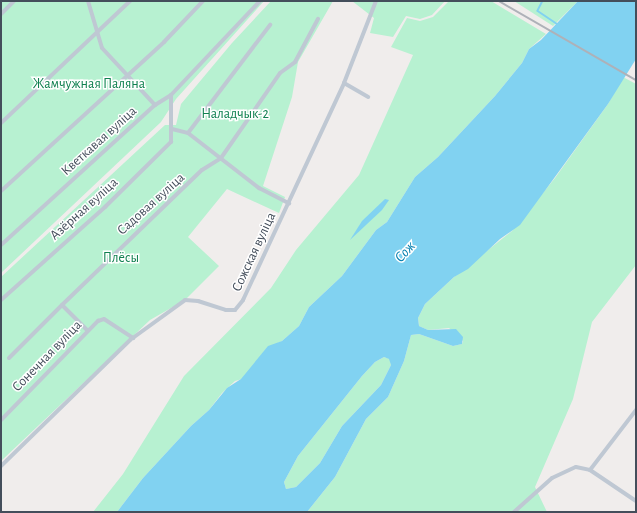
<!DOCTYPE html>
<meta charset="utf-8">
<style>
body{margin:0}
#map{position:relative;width:637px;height:513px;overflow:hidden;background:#f0edec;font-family:"Alegreya Sans",sans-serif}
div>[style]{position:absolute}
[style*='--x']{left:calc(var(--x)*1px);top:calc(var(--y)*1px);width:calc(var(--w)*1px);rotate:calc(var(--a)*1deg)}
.green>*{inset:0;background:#b7f1d1}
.water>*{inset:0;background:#81d2f1}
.stream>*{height:1.5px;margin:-0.75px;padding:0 0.75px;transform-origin:0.75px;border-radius:0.75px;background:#81d2f1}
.minor>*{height:4px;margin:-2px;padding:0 2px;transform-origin:2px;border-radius:2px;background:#bfc8d3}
.rail>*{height:1.5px;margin:-0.75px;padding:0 0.75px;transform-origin:0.75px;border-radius:0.75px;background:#aeb1b8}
span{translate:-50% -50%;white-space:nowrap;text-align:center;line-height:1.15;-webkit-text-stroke:3px #fff;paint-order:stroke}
.park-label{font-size:14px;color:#108150}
.street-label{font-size:14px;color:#444e5b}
.water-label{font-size:15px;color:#037faf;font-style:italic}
.frame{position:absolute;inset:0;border:2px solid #444e5b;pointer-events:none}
</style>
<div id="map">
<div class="green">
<div style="clip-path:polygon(1px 1px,264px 1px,176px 99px,161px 122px,1px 273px)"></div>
<div style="clip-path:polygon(271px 1px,333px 1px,298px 62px,292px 97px,263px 186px,285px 197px,279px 213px,227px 189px,188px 237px,219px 266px,185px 300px,150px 320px,1px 461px,1px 277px,165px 125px,176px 125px,181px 104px,232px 43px)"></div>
<div style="clip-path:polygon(352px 1px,445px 1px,432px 15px,420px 19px,406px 16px,393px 37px,370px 33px,374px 18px)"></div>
<div style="clip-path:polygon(449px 1px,491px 1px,546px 34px,529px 49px,522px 63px,495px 96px,438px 157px,415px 177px,387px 222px,376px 230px,342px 276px,309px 307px,299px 326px,282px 341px,266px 349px,242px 379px,235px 381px,222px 393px,209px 410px,191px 426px,143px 478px,117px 512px,93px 512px,123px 474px,184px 376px,271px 288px,296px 250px,359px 175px,413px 55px,391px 47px,407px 18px,420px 21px,433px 17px)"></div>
<div style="clip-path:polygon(514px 1px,578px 1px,553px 26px)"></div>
<div style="clip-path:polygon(623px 77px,636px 84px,636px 265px,592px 322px,573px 399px,535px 487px,547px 512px,307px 512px,335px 477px,366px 419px,388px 397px,404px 361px,411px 335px,419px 334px,453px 346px,462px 344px,463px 341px,449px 328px,428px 330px,419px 326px,418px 318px,425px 304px,454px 277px,512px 231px,555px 178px,608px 104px)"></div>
<div style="clip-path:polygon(384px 357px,390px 359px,391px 365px,381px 385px,342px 426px,320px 463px,296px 487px,286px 489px,284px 482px,298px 456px,362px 376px,375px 362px)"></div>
</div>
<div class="water">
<div style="clip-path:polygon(evenodd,578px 1px,636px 1px,636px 59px,608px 104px,520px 225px,500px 239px,468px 269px,454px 277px,425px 304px,418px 318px,419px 326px,428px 330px,456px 329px,463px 337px,462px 344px,453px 346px,419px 334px,411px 335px,404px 361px,388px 397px,366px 419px,335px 477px,307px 512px,117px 512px,143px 478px,191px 426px,209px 410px,227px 388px,241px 379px,268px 346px,282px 341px,299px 326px,309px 307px,342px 276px,376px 230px,387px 222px,415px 177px,438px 157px,495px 96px,522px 63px,529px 49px,541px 40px,578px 1px,384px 357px,389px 359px,391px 365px,381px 385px,342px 426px,320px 463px,296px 487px,286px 489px,284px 482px,298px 456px,362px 376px,375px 362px,384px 357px)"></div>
<div style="clip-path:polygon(385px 199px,389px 200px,382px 210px,350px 240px,362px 221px)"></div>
</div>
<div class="stream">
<div style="--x:543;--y:1;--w:11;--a:117"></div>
<div style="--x:538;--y:11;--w:22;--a:34"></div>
</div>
<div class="minor">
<div style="--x:88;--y:1;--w:49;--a:73.4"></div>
<div style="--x:102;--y:48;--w:78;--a:47.1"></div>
<div style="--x:1;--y:14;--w:18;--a:-45"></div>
<div style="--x:344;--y:83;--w:28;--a:30"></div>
<div style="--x:1;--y:123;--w:178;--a:-43.4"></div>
<div style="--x:172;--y:129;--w:16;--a:14"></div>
<div style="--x:188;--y:133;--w:90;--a:37.8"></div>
<div style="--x:259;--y:188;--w:34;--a:27"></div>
<div style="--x:188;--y:133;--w:136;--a:-52.8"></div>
<div style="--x:1;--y:191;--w:221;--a:-42.4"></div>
<div style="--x:164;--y:42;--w:57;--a:-46.4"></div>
<div style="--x:1;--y:245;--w:208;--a:-42.3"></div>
<div style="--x:155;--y:105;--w:19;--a:-32"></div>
<div style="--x:171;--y:95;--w:129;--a:-46.6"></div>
<div style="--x:1;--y:300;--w:140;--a:-41.8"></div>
<div style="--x:105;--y:207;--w:93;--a:-44.6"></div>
<div style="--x:171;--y:142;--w:47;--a:-90"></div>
<div style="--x:87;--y:330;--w:35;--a:-135"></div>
<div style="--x:62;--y:305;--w:194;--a:-44"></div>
<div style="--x:202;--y:170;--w:22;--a:-32"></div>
<div style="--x:221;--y:158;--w:103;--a:-55.2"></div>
<div style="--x:280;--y:73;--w:19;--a:-36"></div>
<div style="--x:295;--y:62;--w:49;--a:-61.9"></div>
<div style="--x:9;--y:358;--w:75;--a:-45"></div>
<div style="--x:1;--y:420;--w:139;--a:-45.6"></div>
<div style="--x:98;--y:321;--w:6;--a:-18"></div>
<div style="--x:104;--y:319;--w:35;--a:33"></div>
<div style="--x:1;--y:466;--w:180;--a:-44.3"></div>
<div style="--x:130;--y:340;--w:68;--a:-36"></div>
<div style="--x:185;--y:300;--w:13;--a:4"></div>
<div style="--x:198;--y:301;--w:29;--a:18"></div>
<div style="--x:226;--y:310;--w:9;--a:0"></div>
<div style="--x:235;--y:310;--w:13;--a:-51"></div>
<div style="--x:243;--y:300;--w:239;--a:-65"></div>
<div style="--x:344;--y:83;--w:88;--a:-68.7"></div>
<div style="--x:590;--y:470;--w:76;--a:-52.5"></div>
<div style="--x:514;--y:512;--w:51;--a:-41.8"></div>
<div style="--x:552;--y:478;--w:26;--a:-25"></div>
<div style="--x:576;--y:467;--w:14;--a:12"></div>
<div style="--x:590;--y:470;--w:55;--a:34"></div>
</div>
<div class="rail">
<div style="--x:499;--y:1;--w:158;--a:30"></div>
</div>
<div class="park-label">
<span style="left:89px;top:84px">Жамчужная Паляна</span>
<span style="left:235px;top:114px">Наладчык-2</span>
<span style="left:121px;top:258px">Плёсы</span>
</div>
<div class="street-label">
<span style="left:99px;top:141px;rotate:-42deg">Кветкавая вуліца</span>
<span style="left:151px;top:204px;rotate:-42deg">Садовая вуліца</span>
<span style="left:84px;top:209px;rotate:-42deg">Азёрная вуліца</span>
<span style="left:254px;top:252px;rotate:-65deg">Сожская вуліца</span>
<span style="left:47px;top:356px;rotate:-46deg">Сонечная вуліца</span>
</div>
<div class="water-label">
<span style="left:405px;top:252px;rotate:-48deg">Сож</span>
</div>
<div class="frame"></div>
</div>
